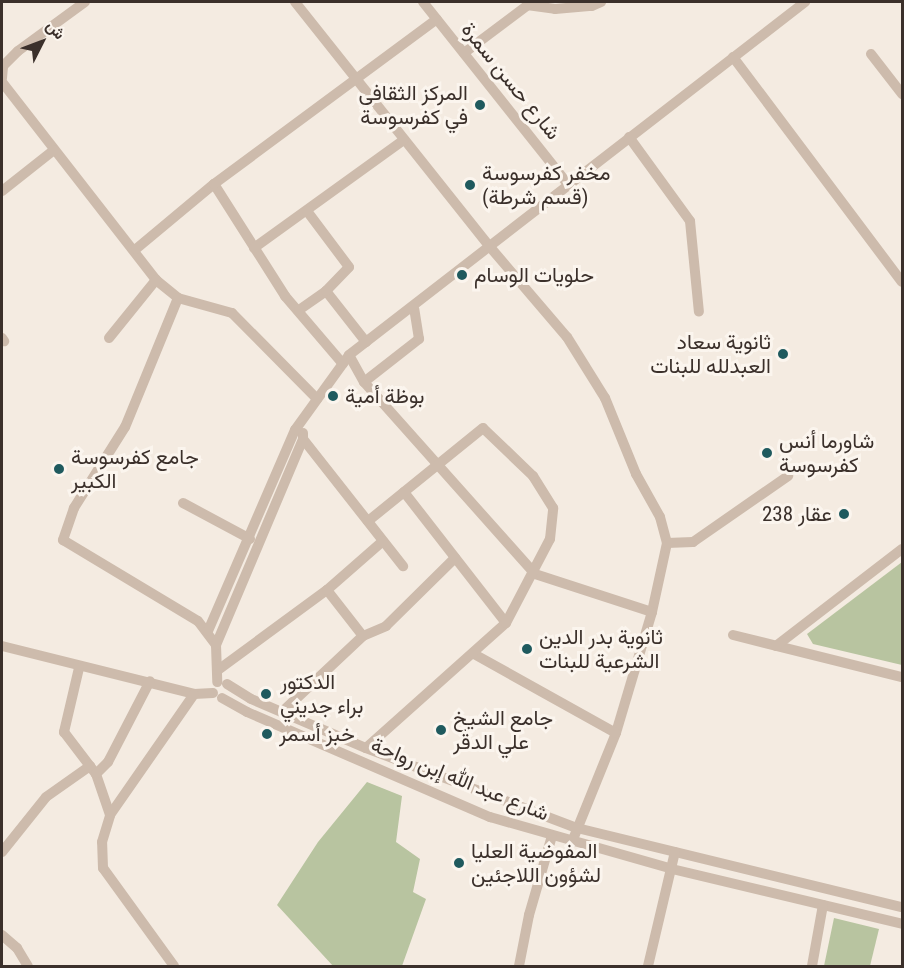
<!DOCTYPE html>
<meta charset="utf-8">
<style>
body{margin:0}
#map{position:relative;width:904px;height:968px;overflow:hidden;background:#f4ebe1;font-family:"Roboto Condensed",Vazirmatn,sans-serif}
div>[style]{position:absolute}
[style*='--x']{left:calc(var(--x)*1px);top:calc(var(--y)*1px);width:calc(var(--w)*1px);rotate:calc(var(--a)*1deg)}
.green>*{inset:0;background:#b8c4a0}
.minor>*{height:10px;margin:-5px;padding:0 5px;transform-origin:5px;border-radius:5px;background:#cdbbac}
.dots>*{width:16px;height:16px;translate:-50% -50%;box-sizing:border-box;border:3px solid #fbf5ee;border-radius:50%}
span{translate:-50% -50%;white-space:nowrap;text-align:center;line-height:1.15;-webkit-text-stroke:6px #fbf5ee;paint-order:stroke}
.street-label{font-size:21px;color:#3b302b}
.poi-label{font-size:21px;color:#3b302b}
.right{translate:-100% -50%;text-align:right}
.left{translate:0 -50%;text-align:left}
.frame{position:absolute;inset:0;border:3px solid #3b302b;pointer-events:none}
.north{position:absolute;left:12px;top:12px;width:60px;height:60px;-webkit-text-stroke:4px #fbf5ee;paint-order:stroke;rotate:48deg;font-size:16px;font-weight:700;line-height:24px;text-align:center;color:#3b302b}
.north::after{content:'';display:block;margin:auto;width:21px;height:27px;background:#3b302b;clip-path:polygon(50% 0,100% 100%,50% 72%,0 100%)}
</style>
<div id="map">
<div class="green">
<div style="clip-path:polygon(902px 562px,902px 665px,813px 644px,807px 634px)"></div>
<div style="clip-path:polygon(367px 782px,402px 796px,396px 842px,420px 859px,413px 892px,426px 899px,402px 966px,333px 966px,277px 905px,318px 842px)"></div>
<div style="clip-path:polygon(834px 918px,879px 929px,870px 966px,824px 966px)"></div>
</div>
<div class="minor">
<div style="--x:295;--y:2;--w:313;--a:51.5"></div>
<div style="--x:490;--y:247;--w:118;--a:49.5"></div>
<div style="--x:567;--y:337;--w:72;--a:58.1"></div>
<div style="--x:605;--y:398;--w:82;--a:67.8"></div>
<div style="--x:636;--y:474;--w:49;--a:60.8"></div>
<div style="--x:660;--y:517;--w:27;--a:75"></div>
<div style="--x:667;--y:543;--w:71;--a:102.3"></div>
<div style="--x:652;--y:612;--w:126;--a:106.6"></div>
<div style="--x:616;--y:733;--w:118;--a:112"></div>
<div style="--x:423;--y:2;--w:233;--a:51.5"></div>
<div style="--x:527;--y:5;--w:28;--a:8"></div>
<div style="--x:555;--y:9;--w:37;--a:-5"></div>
<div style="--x:592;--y:6;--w:10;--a:-24"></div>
<div style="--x:464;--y:53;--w:85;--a:-36.9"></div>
<div style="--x:871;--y:54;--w:51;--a:52.2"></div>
<div style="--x:733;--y:57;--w:281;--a:53.1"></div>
<div style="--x:2;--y:78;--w:12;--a:-85"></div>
<div style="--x:3;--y:66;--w:21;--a:-45"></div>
<div style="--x:18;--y:51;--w:83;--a:-36.2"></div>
<div style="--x:2;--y:82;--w:251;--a:52.1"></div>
<div style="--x:156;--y:280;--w:28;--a:39"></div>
<div style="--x:178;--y:298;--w:56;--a:15.5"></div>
<div style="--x:232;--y:313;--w:121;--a:45.3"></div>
<div style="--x:629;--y:137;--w:104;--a:54"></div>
<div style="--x:690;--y:221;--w:91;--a:84.4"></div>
<div style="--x:214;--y:184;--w:133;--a:57.6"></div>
<div style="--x:285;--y:296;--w:89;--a:49.5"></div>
<div style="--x:2;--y:191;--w:66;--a:-38.3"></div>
<div style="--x:254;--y:248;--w:185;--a:-35.8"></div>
<div style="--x:136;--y:249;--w:102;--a:-39.8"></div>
<div style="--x:214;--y:184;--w:277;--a:-36.5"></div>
<div style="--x:326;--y:291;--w:65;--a:51.9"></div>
<div style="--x:178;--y:298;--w:139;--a:112.3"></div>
<div style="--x:125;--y:427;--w:96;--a:122.2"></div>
<div style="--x:74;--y:508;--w:34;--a:109"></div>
<div style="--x:63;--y:540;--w:157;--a:31"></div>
<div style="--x:198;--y:621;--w:30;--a:53"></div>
<div style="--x:216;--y:645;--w:37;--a:88"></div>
<div style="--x:299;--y:310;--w:33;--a:-35"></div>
<div style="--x:326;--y:291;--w:33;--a:-46"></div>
<div style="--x:349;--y:267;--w:70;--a:-126.9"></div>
<div style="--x:2;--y:338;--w:4;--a:56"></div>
<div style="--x:109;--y:338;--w:75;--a:-51"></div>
<div style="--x:349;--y:355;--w:31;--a:61"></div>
<div style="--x:364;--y:382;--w:257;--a:48.3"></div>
<div style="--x:535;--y:574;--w:123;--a:18"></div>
<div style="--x:364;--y:382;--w:70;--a:-38"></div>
<div style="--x:419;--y:339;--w:30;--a:-99"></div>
<div style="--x:303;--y:433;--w:6;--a:90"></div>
<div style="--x:303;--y:439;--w:162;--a:51.8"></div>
<div style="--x:404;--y:492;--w:166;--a:52.1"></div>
<div style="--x:183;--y:503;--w:76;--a:28.2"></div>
<div style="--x:667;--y:543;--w:26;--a:-2"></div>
<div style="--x:693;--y:542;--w:116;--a:-34.8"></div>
<div style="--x:327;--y:590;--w:58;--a:52"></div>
<div style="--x:208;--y:631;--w:219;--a:-66.6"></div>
<div style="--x:295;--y:430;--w:92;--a:-54.2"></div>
<div style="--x:349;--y:355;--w:577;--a:-37.74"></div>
<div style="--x:733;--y:635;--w:174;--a:14"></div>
<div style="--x:216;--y:645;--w:224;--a:-67.1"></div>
<div style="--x:2;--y:646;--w:198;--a:14"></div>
<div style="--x:194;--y:694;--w:19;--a:-3"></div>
<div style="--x:776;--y:646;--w:159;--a:-37.6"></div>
<div style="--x:474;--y:654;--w:162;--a:29.1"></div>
<div style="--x:79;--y:668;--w:66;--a:103.2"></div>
<div style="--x:64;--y:732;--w:53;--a:52.7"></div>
<div style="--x:96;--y:774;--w:43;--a:71.1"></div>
<div style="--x:218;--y:670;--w:135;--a:-36.3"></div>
<div style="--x:327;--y:590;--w:74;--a:-41.2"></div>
<div style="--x:227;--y:684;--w:28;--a:32"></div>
<div style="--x:251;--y:699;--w:125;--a:23.1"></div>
<div style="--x:366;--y:748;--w:226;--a:20.8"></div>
<div style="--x:577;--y:828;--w:334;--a:13.7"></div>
<div style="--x:222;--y:698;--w:29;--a:29"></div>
<div style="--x:247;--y:712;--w:265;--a:23.4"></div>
<div style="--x:490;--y:817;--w:189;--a:15.9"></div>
<div style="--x:672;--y:869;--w:236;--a:13.4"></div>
<div style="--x:282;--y:712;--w:111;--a:-43.2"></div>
<div style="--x:363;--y:636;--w:25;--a:-23"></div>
<div style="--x:386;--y:626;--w:97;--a:-44.6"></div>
<div style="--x:366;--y:748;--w:188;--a:-41.8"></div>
<div style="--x:506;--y:623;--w:95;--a:-62.4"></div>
<div style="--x:550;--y:539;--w:31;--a:-84"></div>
<div style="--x:553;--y:508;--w:38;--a:-122"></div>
<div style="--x:533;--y:476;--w:69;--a:-136.2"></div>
<div style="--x:483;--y:428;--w:148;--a:141"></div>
<div style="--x:96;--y:774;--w:17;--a:-45"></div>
<div style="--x:108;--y:762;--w:91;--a:-62.6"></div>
<div style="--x:2;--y:852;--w:70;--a:-51.3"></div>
<div style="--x:46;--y:797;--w:54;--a:-35.2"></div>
<div style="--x:2;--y:935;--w:20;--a:41"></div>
<div style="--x:17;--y:948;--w:21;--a:59"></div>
<div style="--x:174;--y:966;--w:121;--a:-125.9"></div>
<div style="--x:103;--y:868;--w:26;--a:-92"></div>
<div style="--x:102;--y:842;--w:28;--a:-73"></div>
<div style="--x:110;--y:815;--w:147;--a:-55.2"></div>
<div style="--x:519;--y:966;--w:52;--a:-78.9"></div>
<div style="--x:529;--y:915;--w:82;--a:-73.8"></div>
<div style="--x:648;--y:966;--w:117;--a:-76.7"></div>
<div style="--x:812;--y:966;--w:62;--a:-79.8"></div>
</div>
<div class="dots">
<div style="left:480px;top:105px;background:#1f5a5e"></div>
<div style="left:470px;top:185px;background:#1f5a5e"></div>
<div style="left:462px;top:275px;background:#1f5a5e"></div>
<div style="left:783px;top:354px;background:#1f5a5e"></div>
<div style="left:333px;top:396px;background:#1f5a5e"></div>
<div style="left:767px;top:453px;background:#1f5a5e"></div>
<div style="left:59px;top:469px;background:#1f5a5e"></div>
<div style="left:844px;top:514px;background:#1f5a5e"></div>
<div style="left:527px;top:649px;background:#1f5a5e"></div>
<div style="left:266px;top:694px;background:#1f5a5e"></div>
<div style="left:441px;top:730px;background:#1f5a5e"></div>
<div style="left:267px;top:734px;background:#1f5a5e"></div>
<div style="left:459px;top:863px;background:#1f5a5e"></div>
</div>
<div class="street-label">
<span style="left:511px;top:81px;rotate:51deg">شارع حسن سمرة</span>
<span style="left:460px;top:779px;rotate:22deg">شارع عبد الله إبن رواحة</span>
</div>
<div class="poi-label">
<span class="right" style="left:468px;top:105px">المركز الثقافي<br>في كفرسوسة</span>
<span class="left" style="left:482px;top:185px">مخفر كفرسوسة<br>(قسم شرطة)</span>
<span class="left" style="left:474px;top:275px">حلويات الوسام</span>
<span class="right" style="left:771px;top:354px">ثانوية سعاد<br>العبدلله للبنات</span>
<span class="left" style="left:345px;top:396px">بوظة أمية</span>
<span class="left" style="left:779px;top:453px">شاورما أنس<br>كفرسوسة</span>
<span class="left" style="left:71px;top:469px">جامع كفرسوسة<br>الكبير</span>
<span class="right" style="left:832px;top:514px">عقار 238</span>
<span class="left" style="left:539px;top:649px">ثانوية بدر الدين<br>الشرعية للبنات</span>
<span class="left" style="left:280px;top:694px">الدكتور<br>براء جديني</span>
<span class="left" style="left:453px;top:730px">جامع الشيخ<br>علي الدقر</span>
<span class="left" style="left:279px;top:734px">خبز أسمر</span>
<span class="left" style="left:471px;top:863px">المفوضية العليا<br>لشؤون اللاجئين</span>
</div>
<div class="frame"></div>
<div class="north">ش</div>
</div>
